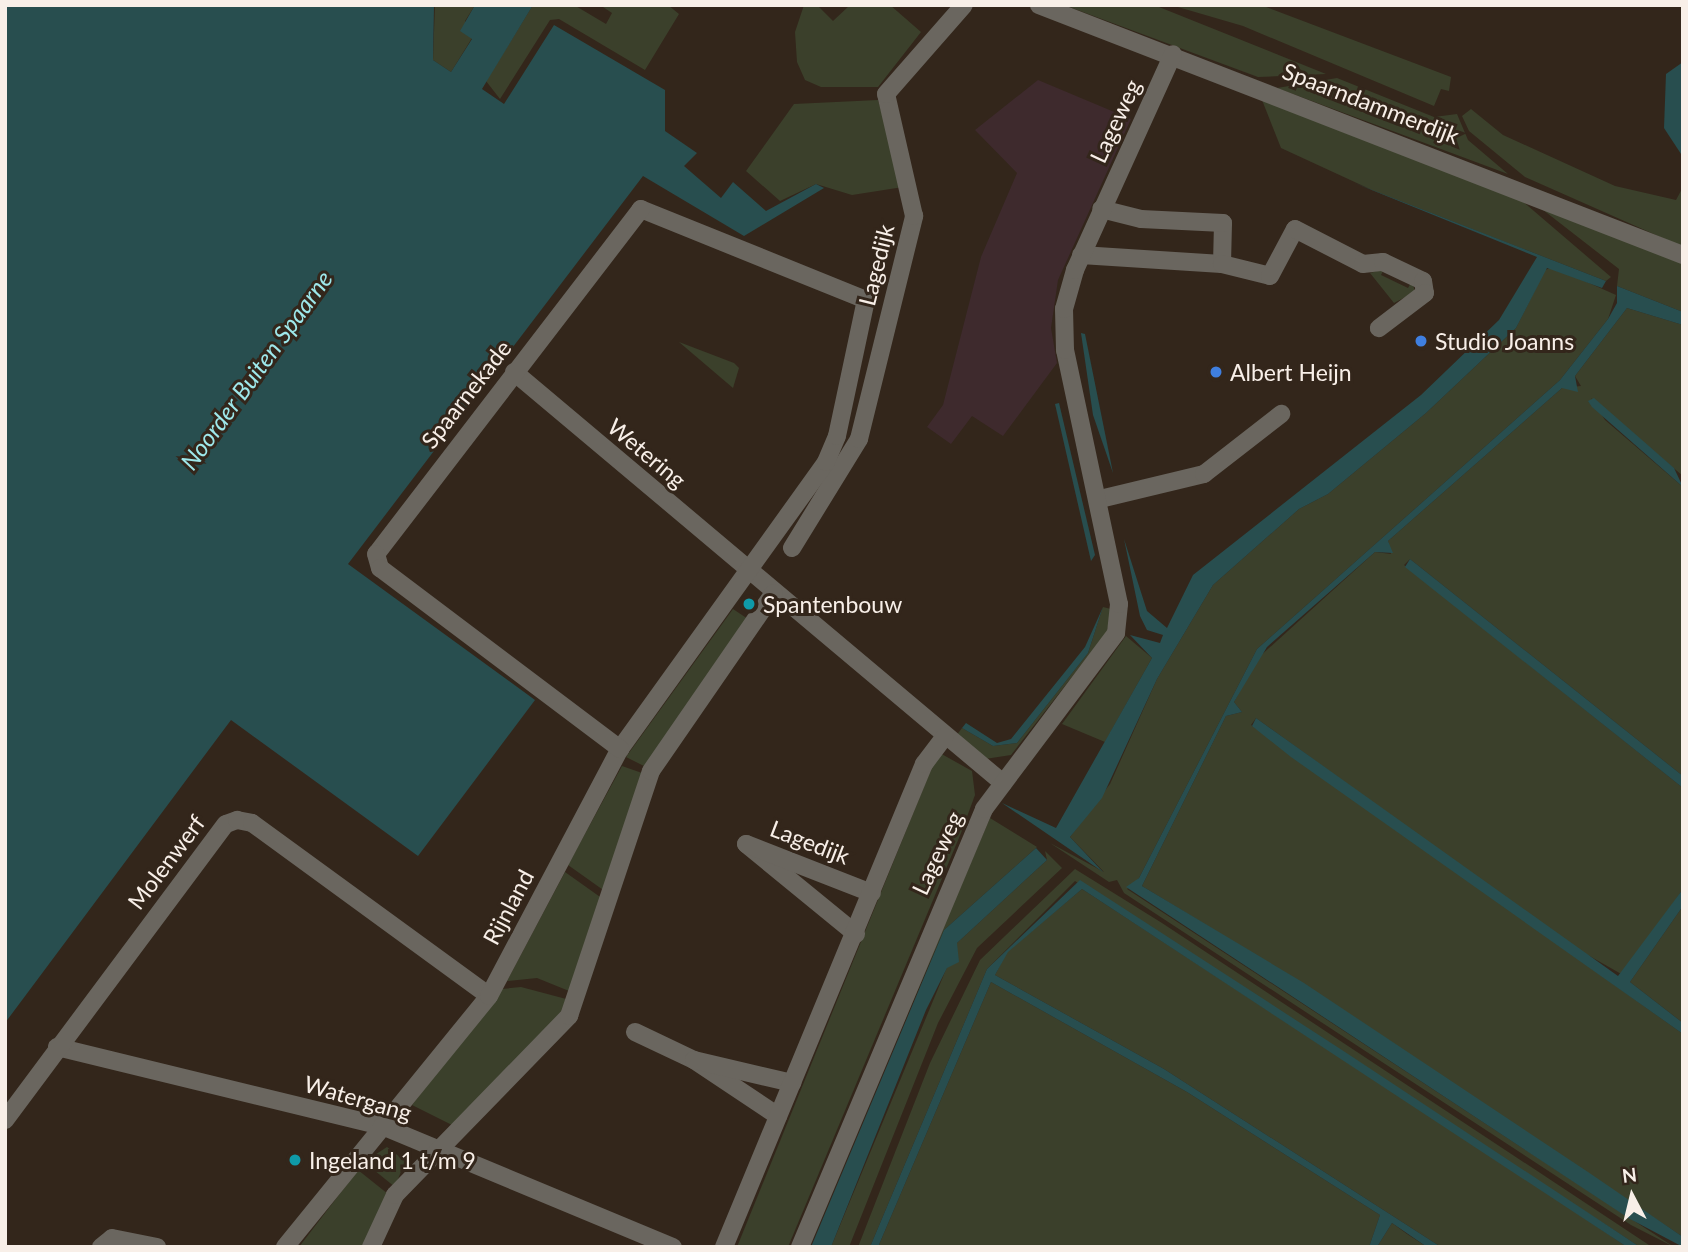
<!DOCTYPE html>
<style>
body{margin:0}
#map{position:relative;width:1688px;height:1252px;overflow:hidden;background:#33261b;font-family:Lato,sans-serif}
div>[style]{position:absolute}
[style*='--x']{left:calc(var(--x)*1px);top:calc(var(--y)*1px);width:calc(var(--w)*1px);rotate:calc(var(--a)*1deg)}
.industrial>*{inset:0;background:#3e2a2d}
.green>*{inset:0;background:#3b402b}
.water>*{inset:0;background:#284e4f}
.minor>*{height:18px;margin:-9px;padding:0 9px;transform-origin:9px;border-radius:9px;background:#6a665f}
.dots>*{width:19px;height:19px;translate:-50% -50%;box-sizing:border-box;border:4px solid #33261b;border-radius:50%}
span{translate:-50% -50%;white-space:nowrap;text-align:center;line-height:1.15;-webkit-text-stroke:6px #33261b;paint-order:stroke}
.street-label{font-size:23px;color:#f8efe8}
.poi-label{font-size:23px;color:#f8efe8}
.left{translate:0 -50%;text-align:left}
.water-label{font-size:24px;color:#9ee8eb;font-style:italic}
.frame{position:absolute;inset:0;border:7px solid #f8efe8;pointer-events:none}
.north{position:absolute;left:1597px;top:1161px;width:70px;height:70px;-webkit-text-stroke:5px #33261b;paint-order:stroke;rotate:353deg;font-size:19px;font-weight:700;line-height:28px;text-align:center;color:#f8efe8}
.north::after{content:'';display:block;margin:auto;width:24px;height:32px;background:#f8efe8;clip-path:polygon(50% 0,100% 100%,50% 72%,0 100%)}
</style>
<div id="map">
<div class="industrial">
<div style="clip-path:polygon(1038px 80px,1131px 119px,1058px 280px,1051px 328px,1057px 363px,1003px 436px,972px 416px,951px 444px,927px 427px,943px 405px,981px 257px,1017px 173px,975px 130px)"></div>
</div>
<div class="green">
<div style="clip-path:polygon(435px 5px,475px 5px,465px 21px,472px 38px,451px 72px,433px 60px)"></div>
<div style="clip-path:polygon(533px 5px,574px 5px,606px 24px,612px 13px,600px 5px,668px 5px,679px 14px,645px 70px,559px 19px,550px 20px,500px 99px,486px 81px)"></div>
<div style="clip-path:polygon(804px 5px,817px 5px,833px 21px,850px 5px,890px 5px,921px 32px,878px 87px,821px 87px,805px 80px,797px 62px,795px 32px)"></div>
<div style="clip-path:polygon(1064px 5px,1154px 5px,1326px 74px,1258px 77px)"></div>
<div style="clip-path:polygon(1171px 5px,1261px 5px,1451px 77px,1449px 91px,1441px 89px,1434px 106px,1243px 26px)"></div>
<div style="clip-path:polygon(1337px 78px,1434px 117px,1457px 114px,1468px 140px,1508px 174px,1277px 88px)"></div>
<div style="clip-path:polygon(878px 100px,903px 187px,852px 195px,816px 184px,780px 201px,746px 171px,794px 104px)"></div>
<div style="clip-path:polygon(1262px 100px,1513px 193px,1611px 277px,1606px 281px,1372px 190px,1281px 148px)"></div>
<div style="clip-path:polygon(1471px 109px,1503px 135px,1615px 186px,1676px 200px,1683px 187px,1683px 247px,1525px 177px,1469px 131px,1462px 116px)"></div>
<div style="clip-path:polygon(1538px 206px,1683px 263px,1683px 312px,1617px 286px,1619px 269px)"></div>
<div style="clip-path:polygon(1553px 267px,1616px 295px,1608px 319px,1560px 380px,1257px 649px,1139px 878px,1127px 889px,1674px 1247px,1631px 1225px,1124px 893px,1117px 880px,1109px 882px,1050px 843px,1104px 872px,1070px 837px,1110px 784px,1157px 679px,1213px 585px,1299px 509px,1328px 494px,1426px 413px,1516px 328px,1545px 270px)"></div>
<div style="clip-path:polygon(1384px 269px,1381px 275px,1408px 288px,1412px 281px,1415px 292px,1394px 303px,1370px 273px)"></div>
<div style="clip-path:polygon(1627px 308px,1683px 325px,1683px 476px,1591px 398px,1605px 420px,1683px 487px,1683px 776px,1410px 559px,1404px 565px,1683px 788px,1683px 889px,1623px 975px,1572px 946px,1256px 718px,1251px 725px,1683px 1034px,1683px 1237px,1311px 989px,1142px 886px,1226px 716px,1242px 712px,1234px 702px,1258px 658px,1375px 552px,1391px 554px,1388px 541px,1562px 388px,1581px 386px,1575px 376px)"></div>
<div style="clip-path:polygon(679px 342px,734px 363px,739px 368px,733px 388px)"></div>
<div style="clip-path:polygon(1103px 607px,1111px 609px,1107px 632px,1011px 755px,985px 759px,956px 736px,962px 728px,993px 746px,1017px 743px,1088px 653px)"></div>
<div style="clip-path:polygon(733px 609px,748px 619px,646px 767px,626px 757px)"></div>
<div style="clip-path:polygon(1126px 636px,1152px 658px,1105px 742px,1062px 724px)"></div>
<div style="clip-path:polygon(938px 752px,972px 771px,975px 795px,961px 833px,788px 1247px,737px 1247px)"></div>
<div style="clip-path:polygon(622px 766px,642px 773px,606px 892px,568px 865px)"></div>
<div style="clip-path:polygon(990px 818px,1037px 847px,944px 930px,806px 1247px)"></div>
<div style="clip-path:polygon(1045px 851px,1062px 868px,977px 948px,938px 1023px,849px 1247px,831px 1247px,957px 943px,1047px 860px)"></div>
<div style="clip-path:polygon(1075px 869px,1162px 923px,1652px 1247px,1640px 1247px,1075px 881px,987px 969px,870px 1247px,858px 1247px,930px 1063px,980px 960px)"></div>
<div style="clip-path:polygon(565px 872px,603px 899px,574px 993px,537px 978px,507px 981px)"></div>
<div style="clip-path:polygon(1082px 889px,1540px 1188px,1627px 1247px,1441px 1247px,1164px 1069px,995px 975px,1007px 952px)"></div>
<div style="clip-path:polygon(1683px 906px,1683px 1023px,1630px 982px)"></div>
<div style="clip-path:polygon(991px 982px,1187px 1092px,1380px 1215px,1369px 1247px,878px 1247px)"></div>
<div style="clip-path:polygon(521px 987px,570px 1000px,566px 1011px,456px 1127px,412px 1105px,502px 989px)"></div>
<div style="clip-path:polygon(387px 1147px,405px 1161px,395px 1187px,364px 1162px)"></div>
<div style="clip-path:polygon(358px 1170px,388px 1194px,363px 1247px,299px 1247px)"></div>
<div style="clip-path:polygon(1392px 1223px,1407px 1234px,1427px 1247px,1377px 1247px)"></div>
</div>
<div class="water">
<div style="clip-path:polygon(5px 5px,434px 6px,433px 60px,451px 72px,472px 39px,460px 31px,475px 5px,533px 5px,482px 89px,504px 104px,554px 25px,665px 90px,665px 131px,697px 153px,684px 166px,721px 198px,733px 182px,766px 211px,816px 184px,824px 188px,744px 236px,643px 176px,348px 564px,535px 700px,418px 856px,231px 720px,5px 1023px)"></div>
<div style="clip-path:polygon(1683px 62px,1683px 157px,1664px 128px,1666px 74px)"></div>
<div style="clip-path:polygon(1352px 182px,1606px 281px,1602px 288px,1547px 268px,1516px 328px,1426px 413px,1328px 494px,1299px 509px,1213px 585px,1157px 679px,1102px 798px,1070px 837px,1103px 872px,1002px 803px,1056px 828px,1152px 658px,1130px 635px,1160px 643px,1163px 635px,1147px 630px,1140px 616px,1124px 539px,1147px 611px,1167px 628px,1193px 575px,1421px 395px,1499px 320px,1537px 257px)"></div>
<div style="clip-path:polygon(1617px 286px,1683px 312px,1683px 325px,1627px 308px,1575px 376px,1578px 392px,1562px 388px,1388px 541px,1393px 553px,1375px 552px,1267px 647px,1234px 702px,1242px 712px,1226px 716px,1142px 886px,1304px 983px,1588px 1172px,1683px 1237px,1683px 1247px,1630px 1219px,1126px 887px,1139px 878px,1257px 649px,1560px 380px,1608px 319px,1617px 303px)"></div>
<div style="clip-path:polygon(1081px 333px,1085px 334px,1113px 473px,1093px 415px)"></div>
<div style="clip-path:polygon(1594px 398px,1674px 468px,1683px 487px,1592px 407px,1588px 401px)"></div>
<div style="clip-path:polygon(1059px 403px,1095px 555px,1091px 561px,1055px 404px)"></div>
<div style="clip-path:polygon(1410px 559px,1683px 776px,1683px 788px,1405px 567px)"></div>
<div style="clip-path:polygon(1103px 607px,1088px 653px,1017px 743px,993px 746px,962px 728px,966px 723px,997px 743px,1011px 739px,1085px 647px)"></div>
<div style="clip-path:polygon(1256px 718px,1618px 976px,1683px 889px,1683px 906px,1630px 982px,1683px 1023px,1683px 1034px,1291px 757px,1252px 726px)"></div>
<div style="clip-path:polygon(1036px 848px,1047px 860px,957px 943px,959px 962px,947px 968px,926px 1010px,831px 1247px,811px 1247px,944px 930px)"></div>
<div style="clip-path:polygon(1080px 880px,1345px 1052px,1640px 1247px,1627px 1247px,1082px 889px,1008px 952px,995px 975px,1164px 1069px,1441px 1247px,1427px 1247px,1392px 1223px,1377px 1247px,1369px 1247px,1380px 1215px,1187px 1092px,991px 982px,878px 1247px,870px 1247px,987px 969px)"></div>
</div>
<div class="minor">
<div style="--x:1039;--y:5;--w:691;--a:21.22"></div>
<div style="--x:1081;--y:255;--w:141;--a:3.7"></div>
<div style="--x:1222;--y:264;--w:41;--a:-88.6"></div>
<div style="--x:1223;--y:223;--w:82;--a:-177.2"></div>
<div style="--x:1141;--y:219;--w:41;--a:-166"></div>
<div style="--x:1222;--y:264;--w:49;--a:14"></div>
<div style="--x:1270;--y:276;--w:53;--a:-62"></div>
<div style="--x:1295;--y:229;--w:76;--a:27.2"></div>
<div style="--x:1363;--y:264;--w:20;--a:-6"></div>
<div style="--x:1383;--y:262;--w:44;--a:25.4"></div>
<div style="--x:1423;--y:281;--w:12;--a:81"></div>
<div style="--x:1425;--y:293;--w:58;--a:142.7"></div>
<div style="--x:514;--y:372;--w:639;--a:40.05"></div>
<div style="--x:1100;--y:499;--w:107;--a:-13.5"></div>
<div style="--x:1204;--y:474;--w:98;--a:-37.9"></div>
<div style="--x:792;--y:548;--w:128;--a:-58.4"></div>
<div style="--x:859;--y:439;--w:230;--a:-76.1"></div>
<div style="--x:914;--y:216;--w:125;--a:-102.9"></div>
<div style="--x:886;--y:94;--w:118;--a:-48.8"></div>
<div style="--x:856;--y:934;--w:142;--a:-140.7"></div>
<div style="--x:746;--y:844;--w:135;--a:21.3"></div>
<div style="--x:635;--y:1032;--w:65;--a:25.4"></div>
<div style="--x:694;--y:1060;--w:101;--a:33.7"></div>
<div style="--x:57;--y:1047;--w:334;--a:13.7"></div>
<div style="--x:382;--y:1126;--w:315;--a:22.6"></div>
<div style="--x:694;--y:1060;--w:101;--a:13.2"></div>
<div style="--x:5;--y:1120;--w:369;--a:-53.3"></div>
<div style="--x:226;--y:824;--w:12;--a:-20"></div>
<div style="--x:237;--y:820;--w:15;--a:11"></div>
<div style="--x:252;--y:823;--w:293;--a:36.1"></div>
<div style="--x:101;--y:1247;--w:14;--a:-39"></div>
<div style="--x:112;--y:1238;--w:46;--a:11.3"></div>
<div style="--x:285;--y:1247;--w:323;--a:-50.9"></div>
<div style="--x:489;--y:996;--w:280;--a:-62.1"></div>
<div style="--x:620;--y:749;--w:353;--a:-54.3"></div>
<div style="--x:826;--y:462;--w:28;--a:-67"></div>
<div style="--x:837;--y:436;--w:139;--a:-78"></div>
<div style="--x:866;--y:300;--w:243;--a:-158"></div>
<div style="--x:641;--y:209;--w:435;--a:127.5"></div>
<div style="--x:376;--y:554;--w:15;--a:74"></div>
<div style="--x:380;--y:568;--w:301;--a:37"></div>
<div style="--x:371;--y:1247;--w:57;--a:-65.2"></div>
<div style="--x:395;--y:1195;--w:250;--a:-45.8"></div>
<div style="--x:569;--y:1016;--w:258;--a:-71.5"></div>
<div style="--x:651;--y:771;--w:216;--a:-55.4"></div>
<div style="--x:724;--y:1247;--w:523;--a:-67.51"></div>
<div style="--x:924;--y:764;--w:34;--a:-53"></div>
<div style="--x:800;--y:1247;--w:475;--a:-67.2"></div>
<div style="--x:984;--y:809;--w:220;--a:-53.1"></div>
<div style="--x:1116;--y:633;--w:29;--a:-84"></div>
<div style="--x:1119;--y:604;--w:260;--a:-102"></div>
<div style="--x:1065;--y:350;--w:41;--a:-91.4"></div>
<div style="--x:1064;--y:309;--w:41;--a:-74.2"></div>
<div style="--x:1075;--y:270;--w:237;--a:-65.6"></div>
</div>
<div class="dots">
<div style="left:1421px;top:341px;background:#3f7fe0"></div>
<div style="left:1216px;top:372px;background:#3f7fe0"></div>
<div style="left:749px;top:604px;background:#0f9aa8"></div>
<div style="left:295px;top:1160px;background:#0f9aa8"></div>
</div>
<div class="street-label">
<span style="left:1371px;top:103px;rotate:21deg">Spaarndammerdijk</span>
<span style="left:1115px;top:121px;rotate:-65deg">Lageweg</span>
<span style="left:876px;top:265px;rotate:-76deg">Lagedijk</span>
<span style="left:466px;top:394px;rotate:-52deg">Spaarnekade</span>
<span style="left:647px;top:453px;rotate:40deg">Wetering</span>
<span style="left:810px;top:842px;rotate:21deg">Lagedijk</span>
<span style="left:937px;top:853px;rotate:-65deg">Lageweg</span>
<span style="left:166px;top:862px;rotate:-53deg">Molenwerf</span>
<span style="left:508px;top:907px;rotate:-62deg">Rijnland</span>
<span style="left:358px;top:1098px;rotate:16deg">Watergang</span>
</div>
<div class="poi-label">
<span class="left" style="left:1435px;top:341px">Studio Joanns</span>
<span class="left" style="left:1230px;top:372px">Albert Heijn</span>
<span class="left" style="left:763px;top:604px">Spantenbouw</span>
<span class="left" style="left:309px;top:1160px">Ingeland 1 t/m 9</span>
</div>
<div class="water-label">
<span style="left:256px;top:370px;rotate:-54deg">Noorder Buiten Spaarne</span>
</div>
<div class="frame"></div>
<div class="north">N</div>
</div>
